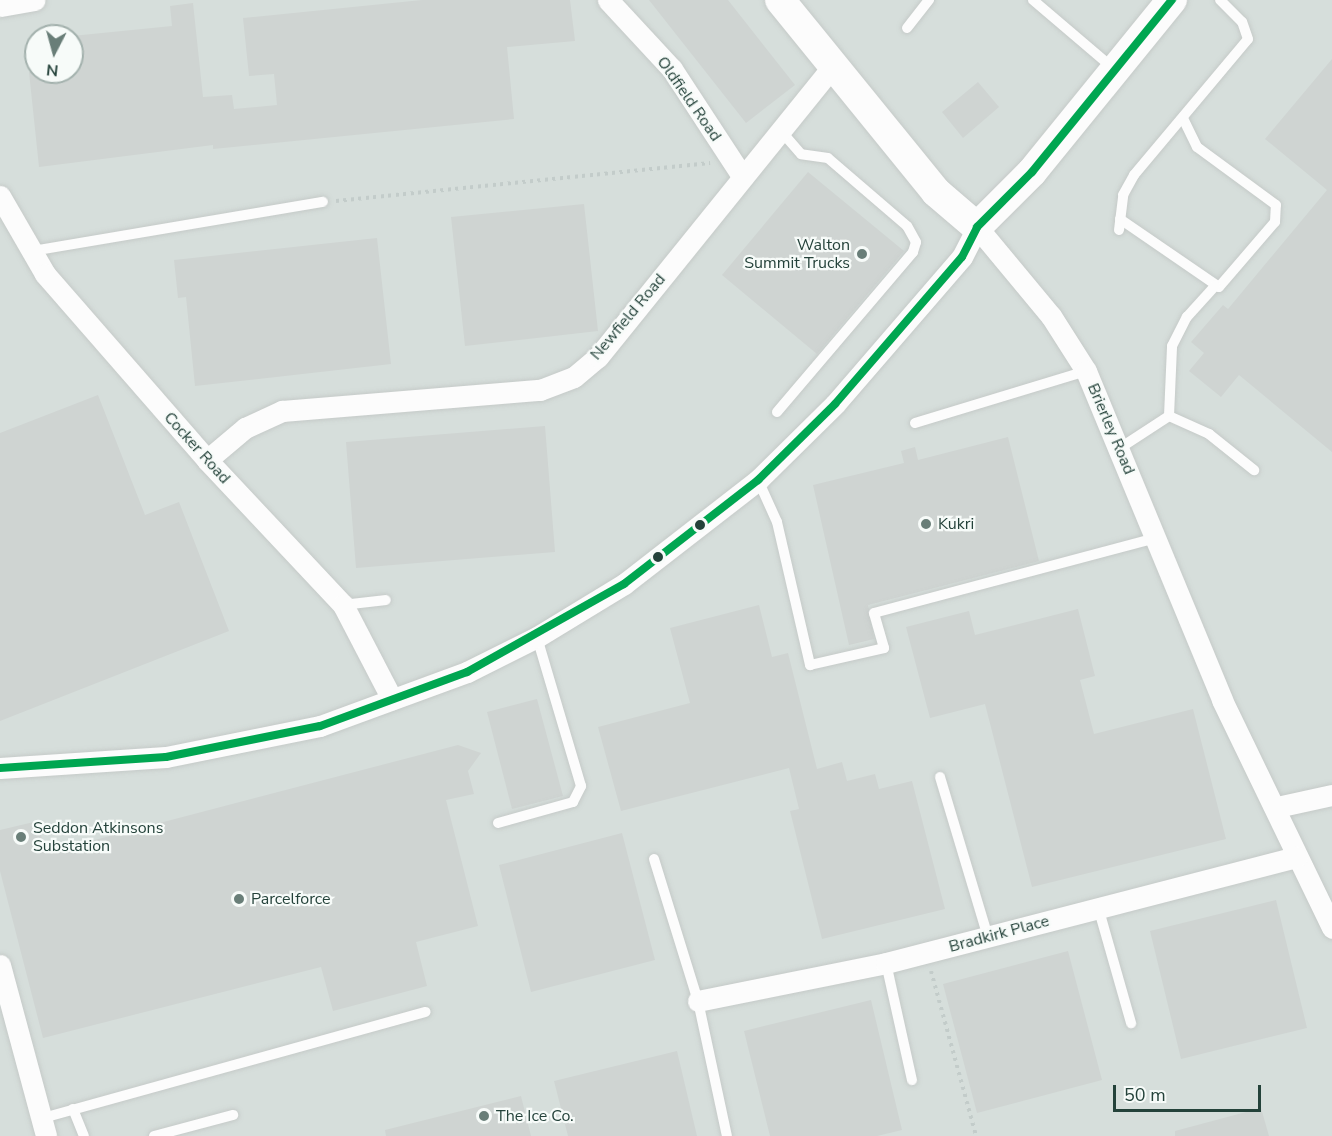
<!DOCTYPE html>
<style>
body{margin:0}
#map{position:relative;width:1332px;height:1136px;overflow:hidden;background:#e8edeb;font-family:"Nunito Sans",sans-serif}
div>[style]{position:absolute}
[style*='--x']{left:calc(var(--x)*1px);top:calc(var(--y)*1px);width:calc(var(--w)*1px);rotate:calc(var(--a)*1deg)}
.built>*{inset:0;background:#d6dedb}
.building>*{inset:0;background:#cfd4d2}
.path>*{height:4px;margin-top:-2px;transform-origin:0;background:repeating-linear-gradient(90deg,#c3ccca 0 3px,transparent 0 7.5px)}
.roads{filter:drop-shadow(0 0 2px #c5cac8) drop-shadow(0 0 2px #c5cac8)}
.lane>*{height:10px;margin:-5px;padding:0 5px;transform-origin:5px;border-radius:5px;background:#fcfcfc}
.street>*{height:21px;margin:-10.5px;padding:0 10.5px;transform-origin:10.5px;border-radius:10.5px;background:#fcfcfc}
.secondary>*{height:30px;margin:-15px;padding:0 15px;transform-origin:15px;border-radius:15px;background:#fcfcfc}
.bus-1>*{height:8px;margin:-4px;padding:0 4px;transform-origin:4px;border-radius:4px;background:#00a651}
.dots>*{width:16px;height:16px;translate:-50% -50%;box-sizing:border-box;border:3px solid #f7fbf9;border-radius:50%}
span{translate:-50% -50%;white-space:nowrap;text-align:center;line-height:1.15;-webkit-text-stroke:4.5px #f7fbf9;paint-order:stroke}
.street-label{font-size:16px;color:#24423a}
.poi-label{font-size:16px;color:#24423a}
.right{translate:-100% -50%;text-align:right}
.left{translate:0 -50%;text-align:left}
.north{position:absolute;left:24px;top:24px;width:60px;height:60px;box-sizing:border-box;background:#f7fbf9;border:2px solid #a3b1ad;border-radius:50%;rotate:186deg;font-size:16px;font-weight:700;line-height:24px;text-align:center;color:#24423a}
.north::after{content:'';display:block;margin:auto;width:21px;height:27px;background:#697e78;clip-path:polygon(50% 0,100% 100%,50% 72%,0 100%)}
.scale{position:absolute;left:1113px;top:1085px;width:148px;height:27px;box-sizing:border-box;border:3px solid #24423a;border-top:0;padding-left:8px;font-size:18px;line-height:21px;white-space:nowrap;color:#24423a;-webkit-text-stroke:4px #f7fbf9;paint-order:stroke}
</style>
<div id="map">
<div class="built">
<div style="clip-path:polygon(evenodd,0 0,1332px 0,1332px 1136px,0 1136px,0 0,36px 36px,72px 36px,72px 72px,36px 72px,36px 36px)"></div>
</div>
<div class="building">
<div style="clip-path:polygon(422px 0,570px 0,575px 41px,507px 47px,514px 119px,213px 149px,213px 145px,39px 167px,29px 72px,72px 72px,72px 36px,172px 26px,170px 6px,193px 3px,203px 97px,232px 95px,234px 109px,277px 105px,274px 74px,249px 76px,243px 18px)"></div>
<div style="clip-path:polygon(649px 0,728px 0,795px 85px,746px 123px)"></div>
<div style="clip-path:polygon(1332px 59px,1332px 452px,1239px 375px,1221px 397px,1189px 371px,1204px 353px,1191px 342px,1223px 305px,1228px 309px,1327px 190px,1265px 139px)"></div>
<div style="clip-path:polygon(978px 82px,999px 107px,963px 138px,942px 112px)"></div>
<div style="clip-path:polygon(808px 172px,904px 251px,817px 354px,722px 275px)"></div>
<div style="clip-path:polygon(584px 204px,598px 331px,465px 346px,451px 217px)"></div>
<div style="clip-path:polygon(377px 238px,391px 364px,195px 386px,186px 297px,178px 298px,174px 260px)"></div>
<div style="clip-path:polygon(98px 395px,145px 515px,179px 502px,229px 631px,0 721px,0 433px)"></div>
<div style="clip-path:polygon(545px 426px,555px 552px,356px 568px,346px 442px)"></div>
<div style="clip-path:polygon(1008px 437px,1039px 561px,868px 605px,874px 639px,849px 645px,813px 485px,904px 463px,901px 451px,915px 447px,918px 460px)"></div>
<div style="clip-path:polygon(759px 605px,772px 657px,788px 653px,817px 769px,842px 762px,847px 781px,875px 774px,879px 789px,912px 781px,945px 909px,822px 939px,790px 811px,799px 809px,789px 768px,621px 811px,598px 727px,690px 703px,670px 628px)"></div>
<div style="clip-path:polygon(1078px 609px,1095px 676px,1080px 680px,1094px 734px,1193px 709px,1226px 839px,1032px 887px,985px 704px,930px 718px,906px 627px,969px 611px,975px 635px)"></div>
<div style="clip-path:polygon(537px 699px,563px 796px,512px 809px,487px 712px)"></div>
<div style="clip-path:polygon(458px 745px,481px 753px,468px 771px,474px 794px,446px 800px,478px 926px,416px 942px,427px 986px,333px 1011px,321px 967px,43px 1038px,0 871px,0 830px,38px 821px,45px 853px)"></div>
<div style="clip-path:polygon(622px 833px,655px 960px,531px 992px,499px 865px)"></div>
<div style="clip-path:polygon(1276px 900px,1307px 1028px,1181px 1059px,1150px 931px)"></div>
<div style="clip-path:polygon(1068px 951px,1102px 1080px,977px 1113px,943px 984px)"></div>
<div style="clip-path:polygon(871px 1000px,902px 1130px,877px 1136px,770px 1136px,744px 1031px)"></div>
<div style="clip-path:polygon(677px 1051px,697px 1136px,568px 1136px,554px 1081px)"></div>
<div style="clip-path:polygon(521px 1096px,531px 1136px,386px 1136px,385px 1130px)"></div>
<div style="clip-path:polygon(1261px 1108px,1269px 1136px,1175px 1136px,1175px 1131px)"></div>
</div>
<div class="path">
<div style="--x:336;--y:201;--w:376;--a:-5.8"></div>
<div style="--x:931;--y:971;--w:171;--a:74.7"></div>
</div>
<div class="roads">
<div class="lane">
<div style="--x:1033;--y:0;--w:106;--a:40.4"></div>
<div style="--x:907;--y:28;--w:36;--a:-52"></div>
<div style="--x:1120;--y:219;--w:120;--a:34.5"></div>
<div style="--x:1219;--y:287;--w:86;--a:-49.3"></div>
<div style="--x:1275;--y:222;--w:17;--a:-87"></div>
<div style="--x:1276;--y:205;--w:98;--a:-143.7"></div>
<div style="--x:1197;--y:147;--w:32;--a:-116"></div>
<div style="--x:1119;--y:230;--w:35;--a:-83"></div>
<div style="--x:1123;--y:195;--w:23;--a:-61"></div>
<div style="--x:1134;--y:175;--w:177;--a:-50"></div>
<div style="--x:1248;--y:39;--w:18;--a:-109"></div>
<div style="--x:1242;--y:22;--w:31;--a:-135"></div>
<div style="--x:32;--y:251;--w:295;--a:-9.6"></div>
<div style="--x:777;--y:412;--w:210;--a:-49.6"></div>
<div style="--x:913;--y:252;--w:10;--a:-73"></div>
<div style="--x:916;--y:242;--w:18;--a:-119"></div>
<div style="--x:907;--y:226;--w:104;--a:-139.3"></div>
<div style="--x:828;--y:158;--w:27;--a:-172"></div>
<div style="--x:801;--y:154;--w:32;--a:-131"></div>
<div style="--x:1169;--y:416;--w:44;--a:24.2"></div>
<div style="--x:1209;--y:434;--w:58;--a:38.7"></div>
<div style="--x:915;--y:423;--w:179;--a:-16.9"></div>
<div style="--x:1120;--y:448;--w:59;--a:-33.1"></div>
<div style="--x:1169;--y:416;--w:70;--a:-87.5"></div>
<div style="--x:1172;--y:346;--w:33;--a:-63"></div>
<div style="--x:1187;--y:317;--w:42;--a:-47.9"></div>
<div style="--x:758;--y:480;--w:46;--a:65.7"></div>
<div style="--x:777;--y:522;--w:147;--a:77"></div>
<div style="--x:810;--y:665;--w:76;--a:-12.9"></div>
<div style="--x:884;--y:648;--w:36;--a:-106"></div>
<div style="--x:874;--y:613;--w:292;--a:-14.9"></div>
<div style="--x:343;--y:605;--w:43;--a:-6.6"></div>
<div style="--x:940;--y:777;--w:167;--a:73.3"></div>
<div style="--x:498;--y:823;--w:78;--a:-15.6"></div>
<div style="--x:573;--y:802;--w:18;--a:-63"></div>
<div style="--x:581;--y:786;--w:155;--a:-106.5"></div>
<div style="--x:654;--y:859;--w:149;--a:72.8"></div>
<div style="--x:698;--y:1001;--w:138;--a:77.9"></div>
<div style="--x:1098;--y:907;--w:121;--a:74.1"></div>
<div style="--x:886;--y:963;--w:120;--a:77.5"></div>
<div style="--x:73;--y:1109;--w:29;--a:68"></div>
<div style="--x:43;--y:1118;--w:397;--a:-15.5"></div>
<div style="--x:154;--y:1136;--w:82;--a:-14.9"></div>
</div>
<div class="street">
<div style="--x:608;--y:0;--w:94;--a:47.2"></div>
<div style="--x:672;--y:69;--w:128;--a:56.8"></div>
<div style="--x:0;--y:6;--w:35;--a:-10"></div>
<div style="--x:0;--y:196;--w:90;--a:60"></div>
<div style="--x:45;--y:274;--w:247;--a:48.9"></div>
<div style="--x:207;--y:460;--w:199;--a:46.8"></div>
<div style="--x:343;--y:605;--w:106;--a:62.5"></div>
<div style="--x:207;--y:460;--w:50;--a:-40.1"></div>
<div style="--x:245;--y:428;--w:41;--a:-24.7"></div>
<div style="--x:282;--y:411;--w:259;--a:-4.7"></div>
<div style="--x:540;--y:390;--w:36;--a:-21"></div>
<div style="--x:574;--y:377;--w:31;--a:-40"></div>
<div style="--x:598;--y:357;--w:373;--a:-51.1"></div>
<div style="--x:0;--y:768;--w:166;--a:-3.8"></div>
<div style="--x:166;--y:757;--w:157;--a:-11.4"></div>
<div style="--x:320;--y:726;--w:157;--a:-20.2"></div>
<div style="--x:467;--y:672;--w:78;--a:-26.6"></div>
<div style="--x:537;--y:637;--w:102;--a:-31.3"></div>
<div style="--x:624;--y:584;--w:170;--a:-37.8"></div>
<div style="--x:758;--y:480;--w:108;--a:-44.6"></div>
<div style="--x:835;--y:404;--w:194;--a:-49.2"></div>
<div style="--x:962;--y:257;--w:34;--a:-63"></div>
<div style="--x:977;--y:227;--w:116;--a:50.3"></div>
<div style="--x:1051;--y:316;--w:65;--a:57.5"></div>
<div style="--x:1086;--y:371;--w:356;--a:67.5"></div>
<div style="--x:1222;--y:700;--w:253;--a:64.2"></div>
<div style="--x:1277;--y:807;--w:56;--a:-12.3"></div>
<div style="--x:0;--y:965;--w:177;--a:74.9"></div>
<div style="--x:698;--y:1001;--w:192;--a:-11.4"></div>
<div style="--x:886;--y:963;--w:424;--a:-14.5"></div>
</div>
<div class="secondary">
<div style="--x:780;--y:0;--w:247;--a:50.9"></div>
<div style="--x:936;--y:192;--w:54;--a:40.5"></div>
<div style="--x:977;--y:227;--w:78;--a:-45"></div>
<div style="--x:1032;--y:172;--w:222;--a:-50.9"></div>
</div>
</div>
<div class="bus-1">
<div style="--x:0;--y:768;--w:166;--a:-3.8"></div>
<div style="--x:166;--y:757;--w:157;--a:-11.4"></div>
<div style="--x:320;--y:726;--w:157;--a:-20.2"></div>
<div style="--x:467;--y:672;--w:180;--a:-29.3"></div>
<div style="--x:624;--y:584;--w:170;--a:-37.8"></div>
<div style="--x:758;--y:480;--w:108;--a:-44.6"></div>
<div style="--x:835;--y:404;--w:194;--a:-49.2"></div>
<div style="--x:962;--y:257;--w:34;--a:-63"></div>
<div style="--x:977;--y:227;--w:78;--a:-45"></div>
<div style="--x:1032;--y:172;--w:222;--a:-50.9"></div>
</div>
<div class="dots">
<div style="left:862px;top:254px;background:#697e78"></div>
<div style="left:926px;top:524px;background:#697e78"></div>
<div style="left:700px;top:525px;background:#24423a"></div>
<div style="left:658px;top:557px;background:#24423a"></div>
<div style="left:21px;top:837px;background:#697e78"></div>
<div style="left:239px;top:899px;background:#697e78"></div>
<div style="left:484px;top:1116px;background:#697e78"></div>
</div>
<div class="street-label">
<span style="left:689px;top:99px;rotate:55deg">Oldfield Road</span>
<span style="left:628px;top:317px;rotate:-50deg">Newfield Road</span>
<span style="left:1111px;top:429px;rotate:67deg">Brierley Road</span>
<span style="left:197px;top:448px;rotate:48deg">Cocker Road</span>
<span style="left:999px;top:934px;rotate:-15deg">Bradkirk Place</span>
</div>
<div class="poi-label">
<span class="right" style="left:850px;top:254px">Walton<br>Summit Trucks</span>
<span class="left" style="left:938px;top:524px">Kukri</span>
<span class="left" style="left:33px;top:837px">Seddon Atkinsons<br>Substation</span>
<span class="left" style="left:251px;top:899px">Parcelforce</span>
<span class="left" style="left:496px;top:1116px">The Ice Co.</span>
</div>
<div class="north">N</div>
<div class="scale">50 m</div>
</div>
